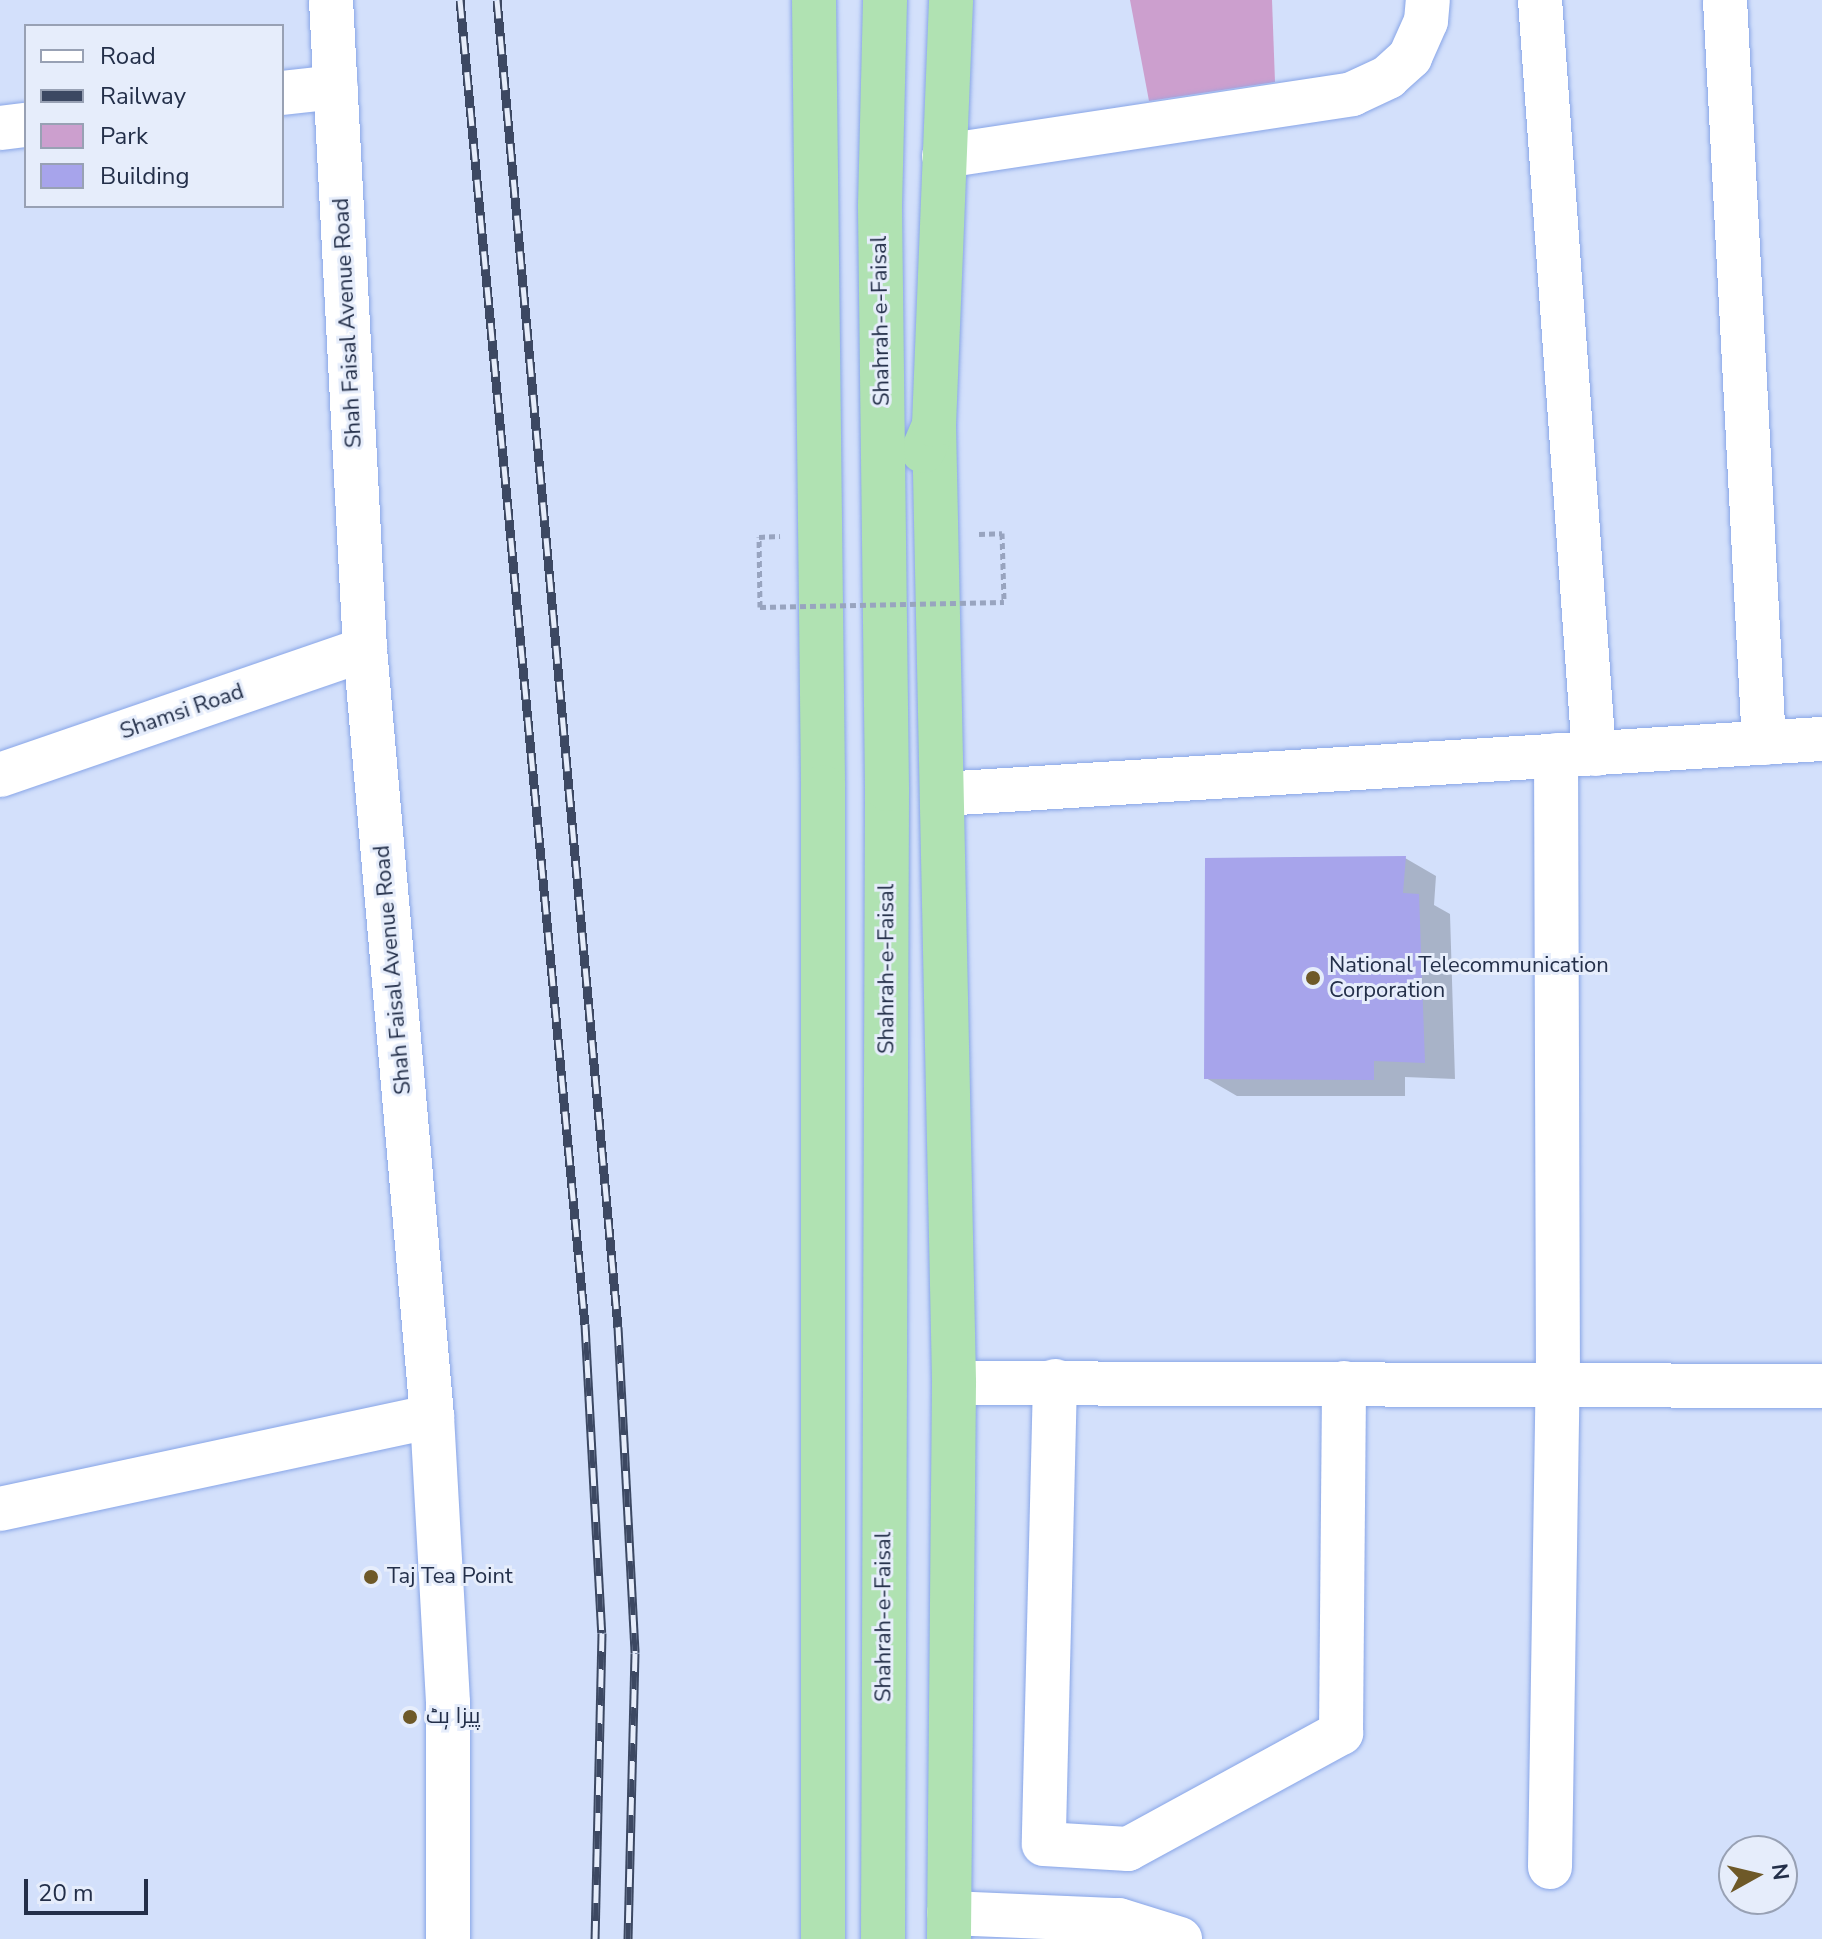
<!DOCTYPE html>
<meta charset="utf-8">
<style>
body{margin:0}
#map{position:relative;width:1822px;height:1939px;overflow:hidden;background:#d3e0fb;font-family:"Nunito Sans",Cairo,sans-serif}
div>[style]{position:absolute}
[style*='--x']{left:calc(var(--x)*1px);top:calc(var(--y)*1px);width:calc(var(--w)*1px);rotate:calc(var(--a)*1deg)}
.green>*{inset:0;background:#cc9fce}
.shadow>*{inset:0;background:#0003}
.building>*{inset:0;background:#a7a4eb}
.path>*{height:5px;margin-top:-2.5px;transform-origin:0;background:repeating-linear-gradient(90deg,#98a4bf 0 6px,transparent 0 10px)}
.roads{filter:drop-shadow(0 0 2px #88a5e7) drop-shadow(0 0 2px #88a5e7)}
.minor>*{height:44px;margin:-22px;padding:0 22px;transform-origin:22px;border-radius:22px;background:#fff}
.tertiary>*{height:44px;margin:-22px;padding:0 22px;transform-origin:22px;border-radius:22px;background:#fff}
.trunk>*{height:44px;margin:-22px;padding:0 22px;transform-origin:22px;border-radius:22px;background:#b0e2b2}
.rail>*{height:9px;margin-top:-4.5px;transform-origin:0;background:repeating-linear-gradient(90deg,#e6edfb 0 18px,#3c4862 0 36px);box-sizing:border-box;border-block:2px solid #3c4862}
.path-bridge>*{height:5px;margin-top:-2.5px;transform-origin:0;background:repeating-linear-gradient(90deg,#98a4bf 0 6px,transparent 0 10px)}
.dots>*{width:22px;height:22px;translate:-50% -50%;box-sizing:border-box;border:4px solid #e6edfb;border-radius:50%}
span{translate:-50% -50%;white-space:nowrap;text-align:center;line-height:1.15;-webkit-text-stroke:6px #e6edfb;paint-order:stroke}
.street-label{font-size:22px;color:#232f49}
.poi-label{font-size:22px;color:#232f49}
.left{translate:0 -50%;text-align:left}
.legend{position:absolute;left:24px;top:24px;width:260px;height:184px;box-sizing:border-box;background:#e6edfb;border:2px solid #98a1b4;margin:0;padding:10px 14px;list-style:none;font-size:24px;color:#232f49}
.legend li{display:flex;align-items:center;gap:16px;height:40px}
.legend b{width:40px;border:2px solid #98a1b4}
.north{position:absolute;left:1718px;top:1835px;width:80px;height:80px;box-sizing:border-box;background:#e6edfb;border:2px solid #98a1b4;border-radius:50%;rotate:82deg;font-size:22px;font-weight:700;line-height:32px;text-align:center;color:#232f49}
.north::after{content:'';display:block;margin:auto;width:28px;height:36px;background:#6e5928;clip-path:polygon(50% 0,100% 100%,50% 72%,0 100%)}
.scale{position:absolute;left:24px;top:1879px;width:124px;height:36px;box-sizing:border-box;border:4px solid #232f49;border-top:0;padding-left:10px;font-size:24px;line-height:28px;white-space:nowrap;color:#232f49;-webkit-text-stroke:6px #e6edfb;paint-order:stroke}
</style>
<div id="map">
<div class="green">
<div style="clip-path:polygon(1130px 0,1272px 0,1275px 82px,1149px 101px)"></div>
</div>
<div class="shadow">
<div style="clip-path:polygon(1405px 858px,1436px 876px,1434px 905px,1450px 914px,1455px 1079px,1405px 1077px,1405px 1096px,1237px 1096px,1206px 1078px)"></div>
</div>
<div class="building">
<div style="clip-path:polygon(1406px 856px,1403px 893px,1419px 894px,1425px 1063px,1374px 1061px,1374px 1080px,1204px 1079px,1205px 858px)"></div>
</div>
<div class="path">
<div style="--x:979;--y:534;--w:23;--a:-2"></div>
<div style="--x:1002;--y:533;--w:69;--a:88.3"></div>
<div style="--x:760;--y:607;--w:70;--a:-90.8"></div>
<div style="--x:759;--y:537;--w:21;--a:-3"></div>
</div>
<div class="roads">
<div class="minor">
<div style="--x:1540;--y:0;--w:756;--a:85.9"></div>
<div style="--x:1725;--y:0;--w:744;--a:87"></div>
<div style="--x:282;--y:93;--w:54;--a:-6.3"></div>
<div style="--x:0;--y:128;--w:26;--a:-7"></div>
<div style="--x:944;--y:156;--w:413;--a:-8.6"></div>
<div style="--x:1352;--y:94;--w:40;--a:-25"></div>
<div style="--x:1388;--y:77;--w:30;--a:-42"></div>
<div style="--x:1410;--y:57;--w:39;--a:-66"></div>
<div style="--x:1426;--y:21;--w:21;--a:-85"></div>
<div style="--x:942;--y:794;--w:882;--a:-3.58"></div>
<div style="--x:1055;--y:1381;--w:463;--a:91.4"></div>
<div style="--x:1044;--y:1844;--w:84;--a:3.4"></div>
<div style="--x:1128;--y:1849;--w:243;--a:-28.6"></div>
<div style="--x:1341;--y:1733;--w:350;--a:-89.5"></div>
<div style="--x:954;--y:1383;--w:868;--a:0.2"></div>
<div style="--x:0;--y:1509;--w:442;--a:-12.1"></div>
<div style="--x:1550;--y:1867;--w:483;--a:-89.1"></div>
<div style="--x:1558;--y:1384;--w:629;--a:-90.18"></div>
<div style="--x:949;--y:1913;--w:170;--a:2.4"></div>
<div style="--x:1119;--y:1920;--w:64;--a:17.3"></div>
</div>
<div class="tertiary">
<div style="--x:331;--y:0;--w:650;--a:87"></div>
<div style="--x:365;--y:649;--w:770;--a:85.01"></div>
<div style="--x:432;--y:1416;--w:287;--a:86.8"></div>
<div style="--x:448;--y:1703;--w:236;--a:90"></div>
<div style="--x:0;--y:775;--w:386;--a:-19"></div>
</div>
<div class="trunk">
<div style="--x:814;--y:0;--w:787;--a:89.34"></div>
<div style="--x:823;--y:787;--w:1152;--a:90"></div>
<div style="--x:934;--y:425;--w:958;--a:88.8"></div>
<div style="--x:954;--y:1383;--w:556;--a:90.52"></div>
<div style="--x:923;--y:451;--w:28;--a:-67"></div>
<div style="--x:934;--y:425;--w:425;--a:-87.7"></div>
<div style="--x:883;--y:1939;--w:1150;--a:-89.8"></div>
<div style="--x:887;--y:789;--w:583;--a:-90.69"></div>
<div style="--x:880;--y:206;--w:206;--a:-88.6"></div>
</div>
</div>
<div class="rail">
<div style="--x:460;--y:0;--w:1330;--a:84.61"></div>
<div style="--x:585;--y:1324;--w:309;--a:86.9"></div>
<div style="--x:602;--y:1633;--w:306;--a:91.3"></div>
<div style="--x:497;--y:0;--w:1333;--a:84.79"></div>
<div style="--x:618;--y:1327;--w:326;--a:87"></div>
<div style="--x:635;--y:1653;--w:286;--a:91.4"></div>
</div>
<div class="path-bridge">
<div style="--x:760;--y:607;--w:244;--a:-1.2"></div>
</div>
<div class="dots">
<div style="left:1313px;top:978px;background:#6e5928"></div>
<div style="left:371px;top:1577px;background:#6e5928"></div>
<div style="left:410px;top:1717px;background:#6e5928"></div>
</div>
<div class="street-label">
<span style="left:881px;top:321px;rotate:-91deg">Shahrah-e-Faisal</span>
<span style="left:348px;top:323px;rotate:-93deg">Shah Faisal Avenue Road</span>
<span style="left:182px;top:712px;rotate:-19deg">Shamsi Road</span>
<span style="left:887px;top:969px;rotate:-90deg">Shahrah-e-Faisal</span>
<span style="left:393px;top:970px;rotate:-95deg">Shah Faisal Avenue Road</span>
<span style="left:884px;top:1617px;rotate:-90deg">Shahrah-e-Faisal</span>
</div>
<div class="poi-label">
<span class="left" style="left:1329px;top:978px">National Telecommunication<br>Corporation</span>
<span class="left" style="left:387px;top:1577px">Taj Tea Point</span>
<span class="left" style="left:426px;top:1717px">پیزا ہٹ</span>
</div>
<ul class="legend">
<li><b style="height:10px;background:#fff"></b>Road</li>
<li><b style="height:10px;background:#3c4862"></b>Railway</li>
<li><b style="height:22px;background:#cc9fce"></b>Park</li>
<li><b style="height:22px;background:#a7a4eb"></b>Building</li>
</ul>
<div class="north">N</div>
<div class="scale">20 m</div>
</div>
